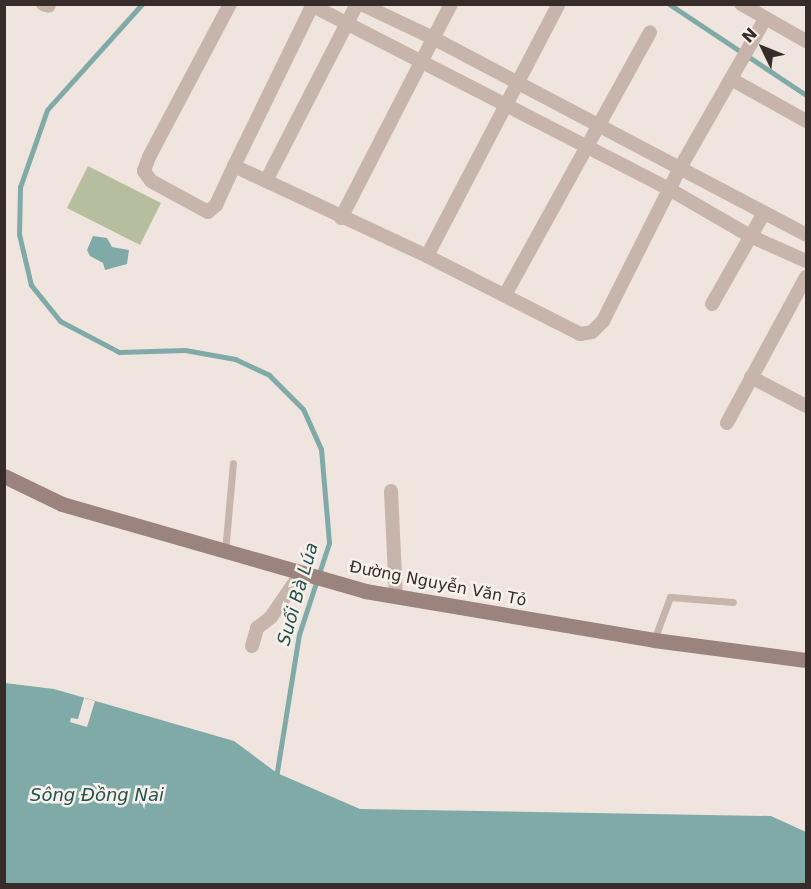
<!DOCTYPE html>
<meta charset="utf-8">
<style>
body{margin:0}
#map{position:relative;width:811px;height:889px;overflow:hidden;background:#f0e5de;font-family:"DejaVu Sans",sans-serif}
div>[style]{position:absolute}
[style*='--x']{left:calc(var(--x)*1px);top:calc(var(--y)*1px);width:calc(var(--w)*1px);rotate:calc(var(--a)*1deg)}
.green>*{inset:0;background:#b7be9f}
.water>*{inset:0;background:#80aaa7}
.pier>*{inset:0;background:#f0e5de}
.stream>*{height:5px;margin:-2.5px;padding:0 2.5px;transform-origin:2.5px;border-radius:2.5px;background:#80aaa7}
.lane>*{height:7px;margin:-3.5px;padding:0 3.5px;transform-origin:3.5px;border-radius:3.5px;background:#c7b4ab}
.street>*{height:14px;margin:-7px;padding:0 7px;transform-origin:7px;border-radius:7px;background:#c7b4ab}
.secondary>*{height:15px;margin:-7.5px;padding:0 7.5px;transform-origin:7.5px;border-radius:7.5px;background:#9a847d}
span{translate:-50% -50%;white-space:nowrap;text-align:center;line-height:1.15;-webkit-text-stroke:5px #f8f0ea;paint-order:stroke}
.street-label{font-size:16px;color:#362c2a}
.water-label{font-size:18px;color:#235350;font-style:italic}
.frame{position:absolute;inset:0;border:6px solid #362c2a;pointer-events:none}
.north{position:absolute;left:733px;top:18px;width:60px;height:60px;-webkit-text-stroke:4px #f8f0ea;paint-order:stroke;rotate:313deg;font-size:16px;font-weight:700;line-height:24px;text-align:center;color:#362c2a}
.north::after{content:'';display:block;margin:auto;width:21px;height:27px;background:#362c2a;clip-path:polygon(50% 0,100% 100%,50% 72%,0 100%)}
</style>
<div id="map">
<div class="green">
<div style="clip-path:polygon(88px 166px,161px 203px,140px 245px,67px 208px)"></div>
</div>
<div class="water">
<div style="clip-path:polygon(93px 236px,107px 238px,112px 247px,129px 250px,127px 264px,105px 270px,103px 263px,90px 256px,87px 250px)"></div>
<div style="clip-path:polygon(5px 683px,54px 689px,234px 741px,277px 773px,360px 809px,771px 816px,806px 832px,806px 884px,5px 884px)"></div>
</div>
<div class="pier">
<div style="clip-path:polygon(84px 698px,95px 701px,87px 727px,70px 722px,71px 718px,78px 719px)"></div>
</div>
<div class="stream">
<div style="--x:142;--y:4;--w:142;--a:131.9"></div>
<div style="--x:47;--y:110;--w:82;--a:109.3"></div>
<div style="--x:20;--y:187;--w:47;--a:91.2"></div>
<div style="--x:19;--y:234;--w:52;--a:76.8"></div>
<div style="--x:31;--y:285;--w:46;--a:51.1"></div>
<div style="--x:60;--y:321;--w:67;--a:27.7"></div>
<div style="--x:119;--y:352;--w:66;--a:-1.7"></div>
<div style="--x:185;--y:350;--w:51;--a:10.2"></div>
<div style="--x:235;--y:359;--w:38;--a:25"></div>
<div style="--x:269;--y:375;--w:48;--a:45"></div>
<div style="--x:303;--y:409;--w:44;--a:65.8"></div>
<div style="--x:321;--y:449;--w:94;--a:85.1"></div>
<div style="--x:329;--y:543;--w:96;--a:108.2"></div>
<div style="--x:299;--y:634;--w:146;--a:99.1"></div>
<div style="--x:669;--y:4;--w:164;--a:33.6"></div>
</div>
<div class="lane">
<div style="--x:225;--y:552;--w:89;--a:-84.9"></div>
<div style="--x:654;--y:640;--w:46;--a:-69.6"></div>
<div style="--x:670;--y:597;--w:63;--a:4.5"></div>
</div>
<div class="street">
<div style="--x:43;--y:4;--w:6;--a:18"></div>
<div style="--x:230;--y:4;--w:173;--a:117.9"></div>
<div style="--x:149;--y:157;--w:15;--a:110"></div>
<div style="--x:144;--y:171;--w:12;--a:55"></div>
<div style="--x:151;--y:181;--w:65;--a:28.5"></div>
<div style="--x:208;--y:212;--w:11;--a:-41"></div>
<div style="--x:216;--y:205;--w:43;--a:-65.2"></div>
<div style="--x:234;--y:166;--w:213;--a:25"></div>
<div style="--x:427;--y:256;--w:172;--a:27"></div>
<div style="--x:580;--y:334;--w:12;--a:-9"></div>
<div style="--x:592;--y:332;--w:16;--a:-45"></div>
<div style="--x:603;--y:321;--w:171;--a:-63.3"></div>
<div style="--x:680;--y:168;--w:172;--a:-60.3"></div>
<div style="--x:361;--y:4;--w:80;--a:25.3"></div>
<div style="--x:433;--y:38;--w:422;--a:27.8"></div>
<div style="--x:741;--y:4;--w:75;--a:29.6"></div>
<div style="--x:313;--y:6;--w:400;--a:27.2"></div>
<div style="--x:669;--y:189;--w:94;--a:30.1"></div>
<div style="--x:750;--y:236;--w:61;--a:24.1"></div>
<div style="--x:731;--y:79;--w:86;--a:29.2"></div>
<div style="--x:234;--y:166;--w:180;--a:-64"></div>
<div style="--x:266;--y:181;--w:199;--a:-62.8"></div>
<div style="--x:341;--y:218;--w:241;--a:-62.8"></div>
<div style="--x:427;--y:256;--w:284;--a:-62.4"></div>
<div style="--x:505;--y:295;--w:300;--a:-61.1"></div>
<div style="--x:712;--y:304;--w:105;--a:-60.3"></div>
<div style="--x:751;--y:377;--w:62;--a:27.8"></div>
<div style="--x:727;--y:423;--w:166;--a:-61.6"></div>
<div style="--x:391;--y:491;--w:106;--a:87.3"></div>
<div style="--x:252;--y:646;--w:19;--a:-74"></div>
<div style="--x:257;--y:628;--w:18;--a:-38"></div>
<div style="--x:271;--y:617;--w:53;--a:-55.7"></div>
</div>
<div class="secondary">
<div style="--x:4;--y:476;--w:64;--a:25.8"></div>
<div style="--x:62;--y:504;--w:315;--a:16"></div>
<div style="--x:365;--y:591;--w:293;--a:9.6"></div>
<div style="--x:654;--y:640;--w:153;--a:7.5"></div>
</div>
<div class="street-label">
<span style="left:438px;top:584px;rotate:11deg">Đường Nguyễn Văn Tỏ</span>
</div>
<div class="water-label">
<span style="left:298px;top:594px;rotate:-74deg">Suối Bà Lúa</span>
<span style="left:97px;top:795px">Sông Đồng Nai</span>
</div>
<div class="frame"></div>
<div class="north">N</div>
</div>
